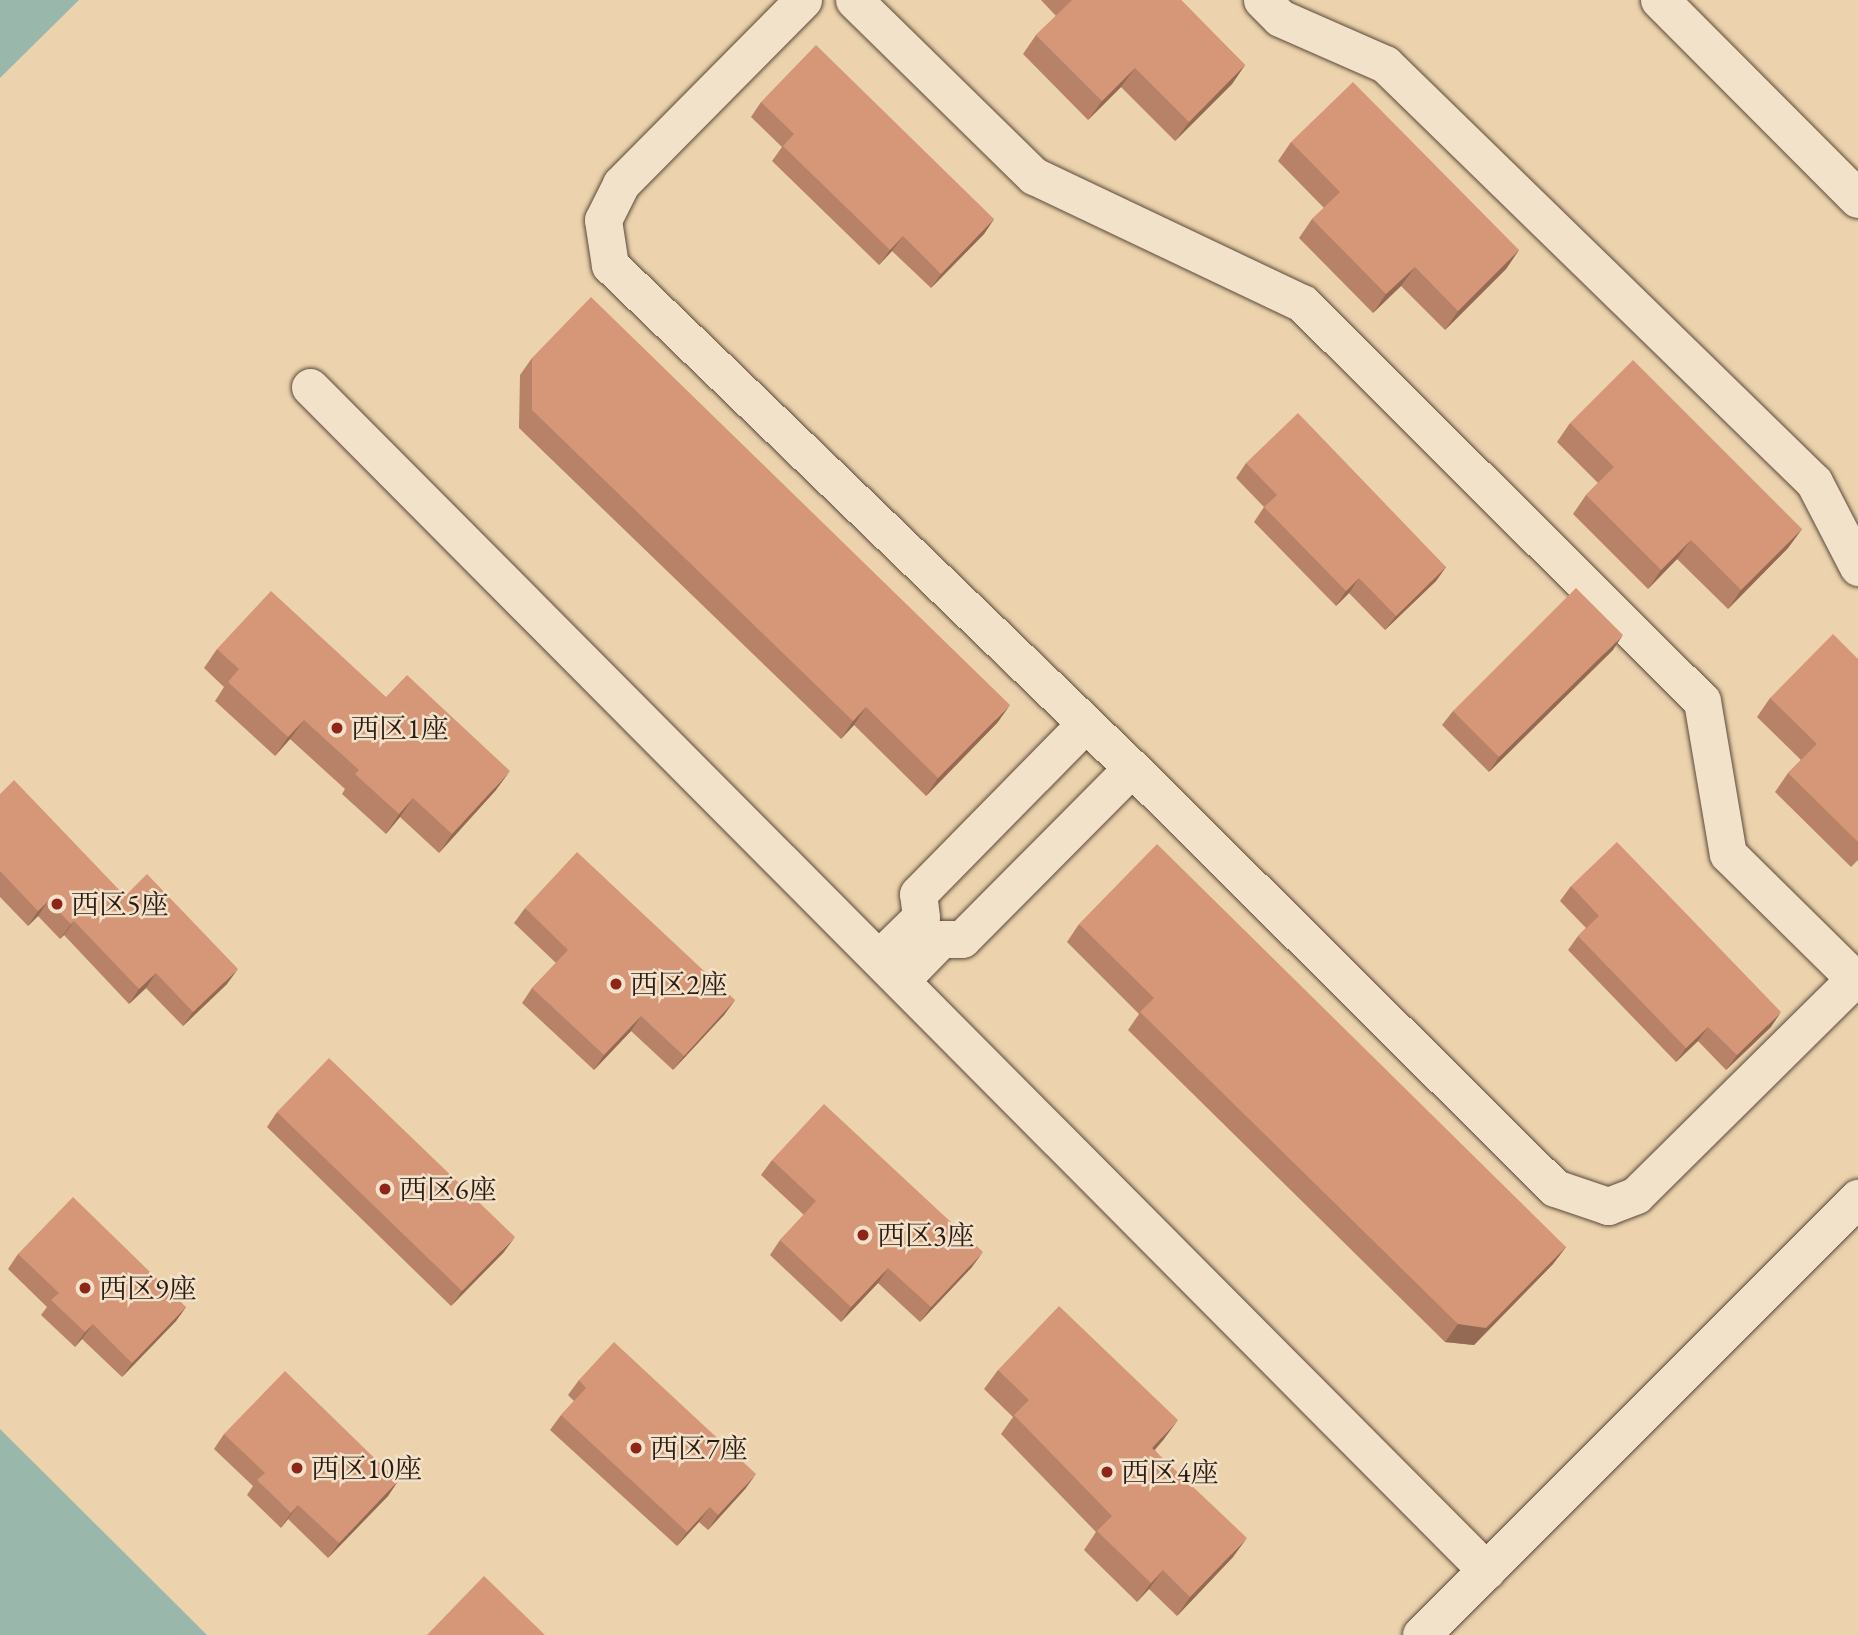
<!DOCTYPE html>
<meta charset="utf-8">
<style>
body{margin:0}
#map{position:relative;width:1858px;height:1635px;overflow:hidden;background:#ecd3ad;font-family:"EB Garamond","Noto Serif SC",serif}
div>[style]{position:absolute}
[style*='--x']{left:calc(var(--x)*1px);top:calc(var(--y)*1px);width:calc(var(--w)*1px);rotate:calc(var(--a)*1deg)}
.water>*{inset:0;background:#99b8ab}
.roads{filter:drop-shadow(0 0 2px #5c493a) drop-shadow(0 0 2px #5c493a)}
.street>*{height:37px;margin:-18.5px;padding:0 18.5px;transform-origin:18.5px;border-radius:18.5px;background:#f3e2ca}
.secondary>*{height:38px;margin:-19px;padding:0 19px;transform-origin:19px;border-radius:19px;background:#f3e2ca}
.wall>*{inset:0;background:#b78267}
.shaded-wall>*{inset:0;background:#956a54}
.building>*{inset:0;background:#d59778}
.dots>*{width:19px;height:19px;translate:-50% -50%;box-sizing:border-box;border:4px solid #f3e2ca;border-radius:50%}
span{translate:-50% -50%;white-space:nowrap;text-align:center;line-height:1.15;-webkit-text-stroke:5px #f3e2ca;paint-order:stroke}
.poi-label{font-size:28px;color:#2c1b14}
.left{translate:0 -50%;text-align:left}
</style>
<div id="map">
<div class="water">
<div style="clip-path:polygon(0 0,79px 0,0 78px)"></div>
<div style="clip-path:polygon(0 1429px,207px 1635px,0 1635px)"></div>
</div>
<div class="roads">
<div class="street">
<div style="--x:803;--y:0;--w:259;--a:134.7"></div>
<div style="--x:621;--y:184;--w:40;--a:116.6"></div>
<div style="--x:603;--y:220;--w:46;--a:81.2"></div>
<div style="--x:610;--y:265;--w:725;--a:43.94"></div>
<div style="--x:1132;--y:768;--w:596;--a:44.8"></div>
<div style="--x:1555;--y:1188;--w:56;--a:18.8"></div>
<div style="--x:1608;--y:1206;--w:30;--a:-21"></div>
<div style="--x:1636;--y:1195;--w:313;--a:-44.7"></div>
<div style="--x:854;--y:0;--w:252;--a:44.4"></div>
<div style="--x:1034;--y:176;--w:297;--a:25.4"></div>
<div style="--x:1302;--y:303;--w:564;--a:44.86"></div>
<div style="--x:1702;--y:701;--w:155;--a:80.4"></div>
<div style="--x:1728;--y:854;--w:182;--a:44.6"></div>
<div style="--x:1262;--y:0;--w:25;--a:45"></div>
<div style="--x:1280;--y:18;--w:115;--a:23.7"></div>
<div style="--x:1385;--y:64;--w:599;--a:44.26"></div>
<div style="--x:1814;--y:482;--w:96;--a:62.6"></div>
<div style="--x:310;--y:387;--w:1669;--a:45.17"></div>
<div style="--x:880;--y:957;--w:57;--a:-44.3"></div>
<div style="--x:921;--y:917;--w:23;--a:-97"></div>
<div style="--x:918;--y:894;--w:238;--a:-45.5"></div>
<div style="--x:902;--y:979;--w:56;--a:-45.7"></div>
<div style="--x:941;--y:939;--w:21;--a:0"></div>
<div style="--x:962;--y:939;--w:241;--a:-45.2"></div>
</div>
<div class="secondary">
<div style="--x:1660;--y:0;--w:281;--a:45.1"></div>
<div style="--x:1422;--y:1635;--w:617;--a:-45"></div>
</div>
</div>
<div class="wall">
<div style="clip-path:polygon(1041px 0,1181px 0,1245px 65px,1232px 84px,1175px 141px,1121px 87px,1088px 120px,1023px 54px,1036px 35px,1056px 16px)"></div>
<div style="clip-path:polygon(761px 102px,994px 219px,984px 234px,931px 288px,892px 251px,879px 265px,772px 161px,782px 147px,751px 117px)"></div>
<div style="clip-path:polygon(1291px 142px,1519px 250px,1506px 269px,1445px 330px,1401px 286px,1373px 313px,1299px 238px,1312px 219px,1324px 208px,1278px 161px)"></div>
<div style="clip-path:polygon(532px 358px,998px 722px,926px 796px,854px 725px,841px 739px,519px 428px,520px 375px)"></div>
<div style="clip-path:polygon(1570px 423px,1802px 529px,1788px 548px,1728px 609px,1677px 559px,1648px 589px,1573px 514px,1586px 495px,1598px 483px,1557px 442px)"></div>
<div style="clip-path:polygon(1246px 463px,1446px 567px,1436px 581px,1385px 630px,1349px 593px,1336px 606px,1254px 522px,1264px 507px,1236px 478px)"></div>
<div style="clip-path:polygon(217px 649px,386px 697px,496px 790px,439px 853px,400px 817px,386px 834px,342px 794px,345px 789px,290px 739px,275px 756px,215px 701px,224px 687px,204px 668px)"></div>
<div style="clip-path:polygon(1613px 650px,1489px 772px,1442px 725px,1453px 711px)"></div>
<div style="clip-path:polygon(1858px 659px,1858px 860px,1851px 867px,1775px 792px,1788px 773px,1801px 760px,1757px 717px,1770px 698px)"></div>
<div style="clip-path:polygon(0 794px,125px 896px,227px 984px,183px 1026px,146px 988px,129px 1004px,64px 935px,60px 939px,38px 916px,28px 926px,0 897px)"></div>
<div style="clip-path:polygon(1571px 886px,1771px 1027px,1726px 1070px,1698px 1041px,1676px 1062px,1568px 950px,1578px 936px,1586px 928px,1560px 901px)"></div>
<div style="clip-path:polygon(525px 908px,735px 1000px,724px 1015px,673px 1070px,631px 1031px,594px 1070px,522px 1003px,532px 988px,556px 963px,514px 923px)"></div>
<div style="clip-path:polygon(1079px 924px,1566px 1247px,1553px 1264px,1474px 1345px,1445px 1342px,1128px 1030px,1139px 1014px,1067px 942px)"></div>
<div style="clip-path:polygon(277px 1112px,504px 1252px,451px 1306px,267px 1127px)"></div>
<div style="clip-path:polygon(772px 1160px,972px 1267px,920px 1322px,878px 1283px,841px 1322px,770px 1255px,780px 1240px,804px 1215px,761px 1175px)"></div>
<div style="clip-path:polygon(18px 1254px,186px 1307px,176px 1321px,122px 1377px,82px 1339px,75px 1347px,41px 1315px,47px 1307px,8px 1269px)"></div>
<div style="clip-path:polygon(998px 1370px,1164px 1439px,1155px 1450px,1233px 1557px,1177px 1616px,1149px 1589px,1137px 1602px,1084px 1550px,1096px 1532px,1001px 1434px,1013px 1417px,984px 1389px)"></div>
<div style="clip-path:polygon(579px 1380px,746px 1488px,708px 1530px,699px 1522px,677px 1546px,550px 1430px,561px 1415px,574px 1401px,568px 1395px)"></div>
<div style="clip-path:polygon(224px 1434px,398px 1481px,388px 1496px,328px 1558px,288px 1519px,281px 1528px,247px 1495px,253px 1486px,214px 1449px)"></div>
</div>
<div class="shaded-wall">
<div style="clip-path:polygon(1245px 65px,1232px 84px,1175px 141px,1189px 122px)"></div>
<div style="clip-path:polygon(1135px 68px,1121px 87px,1088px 120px,1102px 101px)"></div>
<div style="clip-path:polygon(994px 219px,984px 234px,931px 288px,941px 274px)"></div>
<div style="clip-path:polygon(903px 236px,892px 251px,879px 265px,890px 250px)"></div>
<div style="clip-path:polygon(1519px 250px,1506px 269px,1445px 330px,1458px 311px)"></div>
<div style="clip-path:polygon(1415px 267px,1401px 286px,1373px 313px,1386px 294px)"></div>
<div style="clip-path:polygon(1802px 529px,1788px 548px,1728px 609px,1741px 590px)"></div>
<div style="clip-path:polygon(1691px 540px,1677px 559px,1648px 589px,1661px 570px)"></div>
<div style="clip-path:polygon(1446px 567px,1436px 581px,1385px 630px,1396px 616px)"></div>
<div style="clip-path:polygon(1359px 578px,1349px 593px,1336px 606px,1346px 591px)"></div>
<div style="clip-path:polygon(1623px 635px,1613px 650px,1489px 772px,1499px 757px)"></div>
<div style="clip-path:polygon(1010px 705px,998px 722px,926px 796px,938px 778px)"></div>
<div style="clip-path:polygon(866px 707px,854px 725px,841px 739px,853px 721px)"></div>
<div style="clip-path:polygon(304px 720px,290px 739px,275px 756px,288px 737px)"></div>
<div style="clip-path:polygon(510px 771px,496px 790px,439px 853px,452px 834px)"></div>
<div style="clip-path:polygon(413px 798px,400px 817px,386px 834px,399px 814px)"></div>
<div style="clip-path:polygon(48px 901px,38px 916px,28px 926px,38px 911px)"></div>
<div style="clip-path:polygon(74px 921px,64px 935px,60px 939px,71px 924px)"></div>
<div style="clip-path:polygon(238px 969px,227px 984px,183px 1026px,193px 1012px)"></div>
<div style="clip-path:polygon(156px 973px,146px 988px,129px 1004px,139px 989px)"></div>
<div style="clip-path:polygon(735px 1000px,724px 1015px,673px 1070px,684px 1056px)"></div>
<div style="clip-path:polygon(1781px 1012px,1771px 1027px,1726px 1070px,1737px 1055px)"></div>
<div style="clip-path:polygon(641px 1016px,631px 1031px,594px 1070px,604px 1055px)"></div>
<div style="clip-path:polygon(1708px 1027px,1698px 1041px,1676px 1062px,1686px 1048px)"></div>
<div style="clip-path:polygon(515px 1237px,504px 1252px,451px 1306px,462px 1291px)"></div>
<div style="clip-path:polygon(1566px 1247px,1553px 1264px,1474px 1345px,1445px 1342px,1458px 1324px)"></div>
<div style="clip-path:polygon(983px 1252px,972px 1267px,920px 1322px,931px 1307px)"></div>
<div style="clip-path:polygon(888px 1268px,878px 1283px,841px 1322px,851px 1307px)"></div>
<div style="clip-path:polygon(186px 1307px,176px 1321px,122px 1377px,132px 1363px)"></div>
<div style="clip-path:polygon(93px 1324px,82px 1339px,75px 1347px,85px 1332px)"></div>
<div style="clip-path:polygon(1178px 1420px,1164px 1439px,1139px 1467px,1152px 1448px)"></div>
<div style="clip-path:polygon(756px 1474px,746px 1488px,708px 1530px,718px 1515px)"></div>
<div style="clip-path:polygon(398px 1481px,388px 1496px,328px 1558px,339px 1543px)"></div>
<div style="clip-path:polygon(298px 1505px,288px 1519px,281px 1528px,291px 1513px)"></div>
<div style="clip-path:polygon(710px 1507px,699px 1522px,677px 1546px,687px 1532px)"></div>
<div style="clip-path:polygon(1247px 1538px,1233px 1557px,1177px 1616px,1190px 1597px)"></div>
<div style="clip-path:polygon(1163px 1570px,1149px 1589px,1137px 1602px,1151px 1583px)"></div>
</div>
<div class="building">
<div style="clip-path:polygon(1072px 0,1181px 0,1245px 65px,1189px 122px,1135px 68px,1102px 101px,1036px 35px)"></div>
<div style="clip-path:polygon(816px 45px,994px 219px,941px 274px,903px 236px,890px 250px,783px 146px,794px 134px,761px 102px)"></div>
<div style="clip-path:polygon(1353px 82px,1519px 250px,1458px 311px,1415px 267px,1386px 294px,1312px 219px,1340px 192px,1291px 142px)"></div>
<div style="clip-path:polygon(591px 297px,1010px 705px,938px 778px,866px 707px,853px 721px,532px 410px,532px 358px)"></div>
<div style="clip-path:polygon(1633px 360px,1802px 529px,1741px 590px,1691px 540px,1661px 570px,1586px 495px,1614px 467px,1570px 423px)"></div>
<div style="clip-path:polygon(1298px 413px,1446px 567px,1396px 616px,1359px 578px,1346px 591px,1264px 507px,1277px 495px,1246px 463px)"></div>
<div style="clip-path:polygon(1576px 588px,1623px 635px,1499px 757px,1453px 711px)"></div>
<div style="clip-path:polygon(271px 591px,386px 697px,407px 675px,510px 771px,452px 834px,413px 798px,399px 814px,355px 774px,359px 770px,304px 720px,288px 737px,228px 682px,239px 669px,217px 649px)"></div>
<div style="clip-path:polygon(1833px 634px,1858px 659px,1858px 842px,1788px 773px,1817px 744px,1770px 698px)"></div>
<div style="clip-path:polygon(14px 780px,125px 896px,147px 874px,238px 969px,193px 1012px,156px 973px,139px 989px,74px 921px,71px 924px,48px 901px,38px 911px,0 871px,0 794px)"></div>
<div style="clip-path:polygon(1617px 842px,1781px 1012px,1737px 1055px,1708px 1027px,1686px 1048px,1578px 936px,1599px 916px,1571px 886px)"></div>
<div style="clip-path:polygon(1157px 844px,1566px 1247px,1486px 1328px,1458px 1324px,1140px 1012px,1154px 998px,1079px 924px)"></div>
<div style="clip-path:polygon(577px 852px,735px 1000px,684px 1056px,641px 1016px,604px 1055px,532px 988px,568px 950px,525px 908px)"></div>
<div style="clip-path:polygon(329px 1058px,515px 1237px,462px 1291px,277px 1112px)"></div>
<div style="clip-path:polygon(824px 1104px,983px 1252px,931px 1307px,888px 1268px,851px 1307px,780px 1240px,816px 1201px,772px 1160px)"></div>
<div style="clip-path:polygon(73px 1197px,186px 1307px,132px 1363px,93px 1324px,85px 1332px,51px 1300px,59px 1293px,18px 1254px)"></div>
<div style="clip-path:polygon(1059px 1306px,1178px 1420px,1152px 1448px,1247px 1538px,1190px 1597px,1163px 1570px,1151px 1583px,1097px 1531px,1112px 1516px,1014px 1415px,1029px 1400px,998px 1370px)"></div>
<div style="clip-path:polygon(614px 1342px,756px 1474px,718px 1515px,710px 1507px,687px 1532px,561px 1415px,586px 1388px,579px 1380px)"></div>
<div style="clip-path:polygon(285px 1371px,398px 1481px,339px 1543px,298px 1505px,291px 1513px,257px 1480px,265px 1473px,224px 1434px)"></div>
<div style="clip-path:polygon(484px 1576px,545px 1635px,427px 1635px)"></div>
</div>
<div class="dots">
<div style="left:337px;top:728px;background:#8f2418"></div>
<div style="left:57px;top:904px;background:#8f2418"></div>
<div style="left:616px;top:984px;background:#8f2418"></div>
<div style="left:385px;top:1189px;background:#8f2418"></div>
<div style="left:863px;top:1235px;background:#8f2418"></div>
<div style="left:85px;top:1288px;background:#8f2418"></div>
<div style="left:636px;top:1448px;background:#8f2418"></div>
<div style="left:297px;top:1468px;background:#8f2418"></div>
<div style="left:1107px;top:1472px;background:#8f2418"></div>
</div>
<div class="poi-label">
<span class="left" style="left:351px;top:728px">西区1座</span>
<span class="left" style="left:71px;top:904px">西区5座</span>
<span class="left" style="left:630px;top:984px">西区2座</span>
<span class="left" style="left:399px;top:1189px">西区6座</span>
<span class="left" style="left:877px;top:1235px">西区3座</span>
<span class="left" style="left:99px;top:1288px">西区9座</span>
<span class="left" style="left:650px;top:1448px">西区7座</span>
<span class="left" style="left:311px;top:1468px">西区10座</span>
<span class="left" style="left:1121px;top:1472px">西区4座</span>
</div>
</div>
